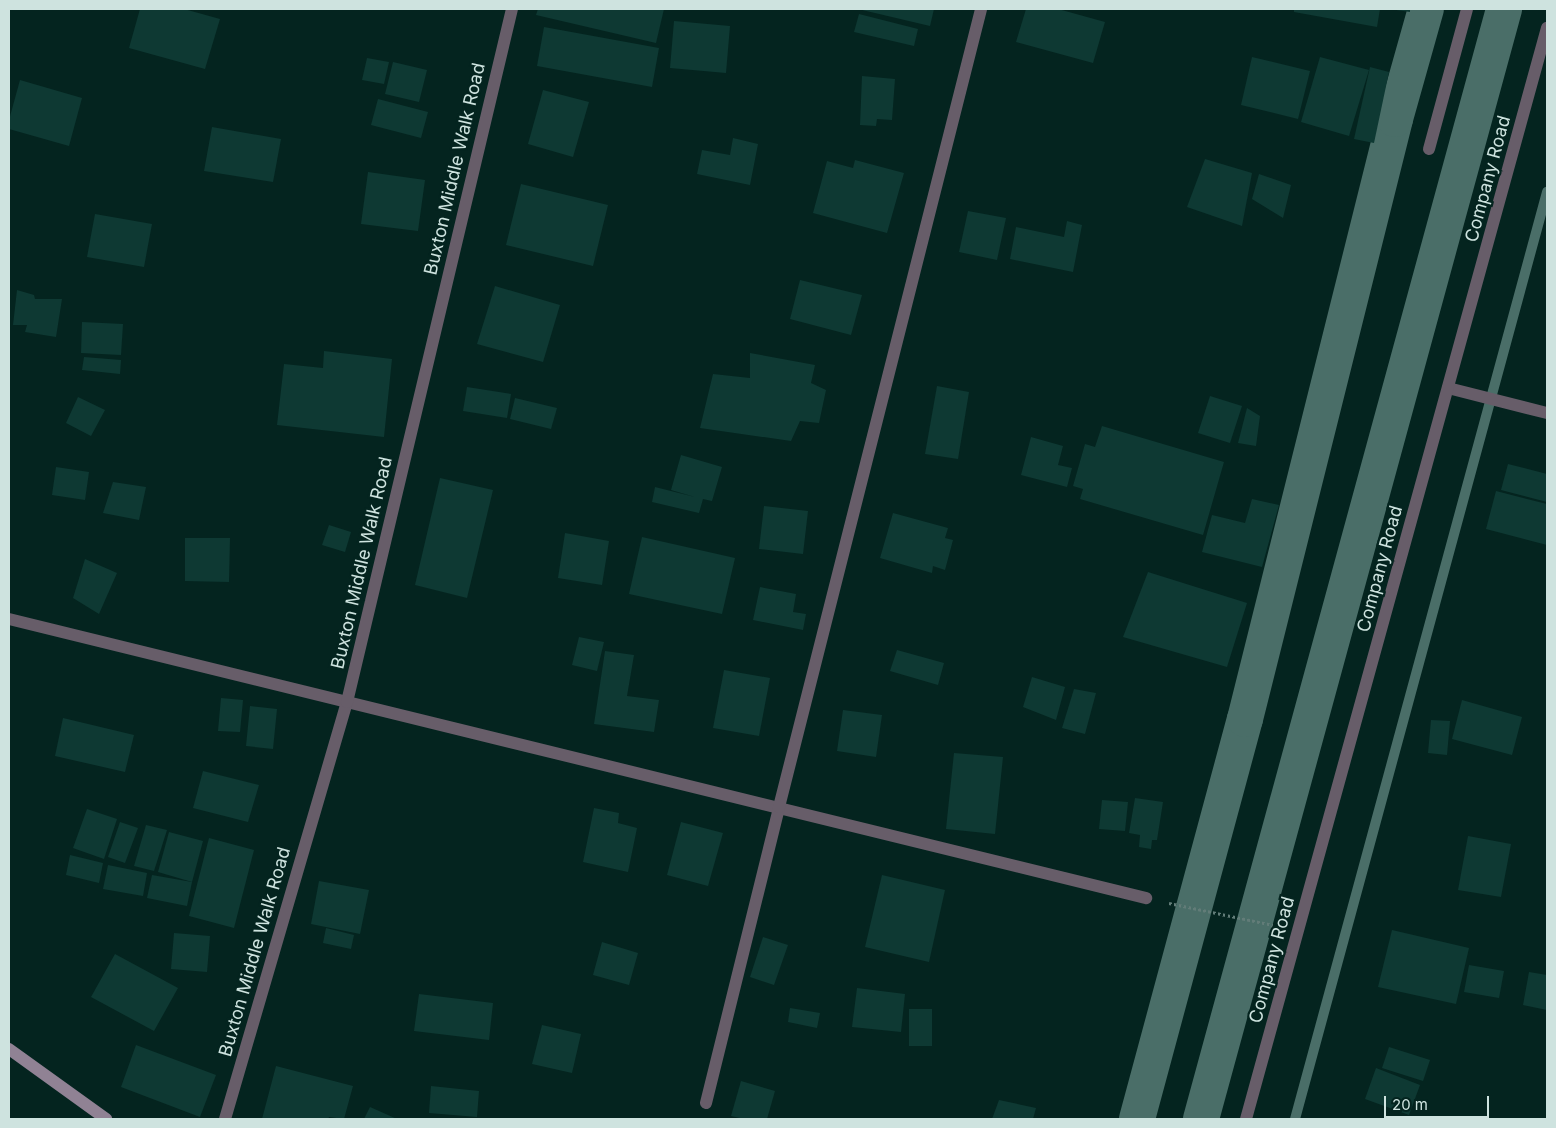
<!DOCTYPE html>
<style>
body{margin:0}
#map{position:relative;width:1556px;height:1128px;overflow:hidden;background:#04241f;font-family:Inter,sans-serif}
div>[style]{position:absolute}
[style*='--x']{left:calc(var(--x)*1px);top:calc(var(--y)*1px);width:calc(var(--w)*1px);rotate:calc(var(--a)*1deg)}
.stream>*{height:10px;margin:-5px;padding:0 5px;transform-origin:5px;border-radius:5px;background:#4a6e68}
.canal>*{height:36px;margin:-18px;padding:0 18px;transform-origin:18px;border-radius:18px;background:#4a6e68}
.building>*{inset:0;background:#0e3933}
.path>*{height:3px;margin-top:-1.5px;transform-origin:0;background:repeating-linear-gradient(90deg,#627c78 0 2.5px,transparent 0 5px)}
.minor>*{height:12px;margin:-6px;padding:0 6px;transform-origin:6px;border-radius:6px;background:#675d69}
.secondary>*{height:12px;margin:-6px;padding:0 6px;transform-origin:6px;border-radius:6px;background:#908294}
span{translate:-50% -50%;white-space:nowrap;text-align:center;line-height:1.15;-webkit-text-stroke:4.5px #04241f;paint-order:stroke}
.street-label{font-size:18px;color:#cee3df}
.frame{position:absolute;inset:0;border:10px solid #cee3df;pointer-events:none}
.scale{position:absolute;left:1384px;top:1096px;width:105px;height:22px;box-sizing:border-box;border:2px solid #cee3df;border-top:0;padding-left:6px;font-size:15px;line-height:18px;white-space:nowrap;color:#cee3df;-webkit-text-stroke:4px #04241f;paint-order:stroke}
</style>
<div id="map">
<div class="stream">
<div style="--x:1295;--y:1119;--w:961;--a:-74.79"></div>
</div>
<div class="canal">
<div style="--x:1137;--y:1119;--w:414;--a:-74.9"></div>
<div style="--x:1245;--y:719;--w:618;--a:-75.96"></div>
<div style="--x:1395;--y:119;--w:114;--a:-74.3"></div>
<div style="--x:1201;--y:1119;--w:1151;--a:-74.73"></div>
</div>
<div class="building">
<div style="clip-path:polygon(140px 9px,184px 9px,220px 19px,205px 69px,129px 48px)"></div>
<div style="clip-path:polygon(538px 9px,664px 9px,656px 43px,536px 15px)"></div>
<div style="clip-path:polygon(858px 9px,934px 9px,930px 26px)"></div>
<div style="clip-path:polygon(1026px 9px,1058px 9px,1105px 22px,1093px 63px,1016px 42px)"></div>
<div style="clip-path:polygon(1294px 9px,1380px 9px,1377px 27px,1294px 12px)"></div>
<div style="clip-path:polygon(1389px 9px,1410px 9px,1410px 12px)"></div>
<div style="clip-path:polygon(859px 14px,918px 29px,914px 46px,854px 32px)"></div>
<div style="clip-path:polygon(674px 21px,730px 26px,726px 73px,670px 68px)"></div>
<div style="clip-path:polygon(544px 27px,659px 48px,652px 87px,537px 66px)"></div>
<div style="clip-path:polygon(1252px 57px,1310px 71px,1298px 119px,1241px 105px)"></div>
<div style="clip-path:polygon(1320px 57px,1369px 70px,1349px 136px,1301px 122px)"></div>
<div style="clip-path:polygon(367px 58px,389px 62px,384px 84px,362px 80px)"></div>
<div style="clip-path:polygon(393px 62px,427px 70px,419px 102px,385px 94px)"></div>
<div style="clip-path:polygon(1370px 67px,1389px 72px,1374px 143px,1354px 139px)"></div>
<div style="clip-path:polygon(862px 76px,895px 79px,892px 120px,877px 119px,876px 126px,860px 125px)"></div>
<div style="clip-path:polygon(20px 80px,82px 98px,69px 146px,9px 129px,9px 120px)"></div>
<div style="clip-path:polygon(543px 90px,589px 102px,573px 157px,528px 144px)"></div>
<div style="clip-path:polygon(378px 99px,428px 112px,421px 138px,371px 125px)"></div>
<div style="clip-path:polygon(212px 127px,281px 139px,273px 182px,204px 171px)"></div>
<div style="clip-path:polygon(733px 138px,758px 144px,750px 185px,697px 174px,702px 150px,730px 155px)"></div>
<div style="clip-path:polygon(1205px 159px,1252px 173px,1242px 226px,1187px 207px)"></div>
<div style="clip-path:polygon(855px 160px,904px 173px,887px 233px,813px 213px,827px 161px,853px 168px)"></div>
<div style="clip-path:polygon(368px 172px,425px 180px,418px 231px,361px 224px)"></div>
<div style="clip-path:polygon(1259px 174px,1291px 185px,1283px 218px,1252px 199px)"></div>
<div style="clip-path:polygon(521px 184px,608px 205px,593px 266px,506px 245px)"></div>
<div style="clip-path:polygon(968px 211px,1006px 218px,997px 260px,959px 252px)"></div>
<div style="clip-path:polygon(95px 214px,152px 224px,144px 267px,87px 257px)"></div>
<div style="clip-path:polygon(1067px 221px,1082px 225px,1073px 272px,1010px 259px,1016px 227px,1064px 237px)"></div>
<div style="clip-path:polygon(800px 280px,862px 295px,851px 335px,790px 319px)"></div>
<div style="clip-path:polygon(495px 286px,560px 305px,543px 362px,477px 344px)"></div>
<div style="clip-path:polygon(17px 290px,34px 295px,35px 299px,62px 299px,56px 337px,25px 332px,27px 325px,13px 325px)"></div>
<div style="clip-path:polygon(82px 322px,123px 324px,121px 355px,81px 353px)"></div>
<div style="clip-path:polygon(324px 351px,392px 359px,384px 437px,277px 425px,284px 364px,323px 368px)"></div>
<div style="clip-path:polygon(750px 353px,815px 365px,811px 383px,826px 390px,819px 423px,800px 421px,791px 441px,700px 428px,713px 374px,750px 378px)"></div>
<div style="clip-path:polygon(84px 357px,121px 360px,120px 374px,82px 370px)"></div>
<div style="clip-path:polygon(937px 386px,969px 392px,958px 459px,925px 454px)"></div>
<div style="clip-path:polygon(467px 387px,511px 394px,507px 418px,463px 411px)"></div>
<div style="clip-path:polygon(1210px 396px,1242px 406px,1230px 443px,1198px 433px)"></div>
<div style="clip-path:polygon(78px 397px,105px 410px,91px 436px,66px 423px)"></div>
<div style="clip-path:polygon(515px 398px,557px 408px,551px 429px,510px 419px)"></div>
<div style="clip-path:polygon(1247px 408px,1260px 416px,1256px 446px,1238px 443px)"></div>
<div style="clip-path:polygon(1102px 426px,1224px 462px,1203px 535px,1080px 499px,1083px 489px,1073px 486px,1085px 444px,1095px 447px)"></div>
<div style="clip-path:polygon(1031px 437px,1063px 446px,1058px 465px,1072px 468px,1067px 487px,1021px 475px)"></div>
<div style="clip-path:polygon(681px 455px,722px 467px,712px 501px,703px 499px,699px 513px,652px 502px,655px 487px,695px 497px,671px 490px)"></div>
<div style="clip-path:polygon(1508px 464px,1547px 474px,1547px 502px,1501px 490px)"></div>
<div style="clip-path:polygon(56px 467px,89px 472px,85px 500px,52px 495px)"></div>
<div style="clip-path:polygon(440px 478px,493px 490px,467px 598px,415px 585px)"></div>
<div style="clip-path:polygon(113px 482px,146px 487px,139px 520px,103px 513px)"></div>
<div style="clip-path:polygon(1496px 491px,1547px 504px,1547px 545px,1486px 529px)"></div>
<div style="clip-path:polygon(1252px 499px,1279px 505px,1262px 567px,1202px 552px,1212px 515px,1245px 523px)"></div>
<div style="clip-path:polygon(764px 506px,808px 511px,803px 554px,759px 549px)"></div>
<div style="clip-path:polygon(893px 513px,948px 528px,945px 538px,953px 540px,945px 570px,933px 566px,932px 573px,880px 558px)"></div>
<div style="clip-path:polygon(329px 525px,351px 532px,345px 552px,322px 545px)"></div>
<div style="clip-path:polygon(565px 533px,609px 541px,602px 585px,558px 578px)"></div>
<div style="clip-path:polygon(642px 537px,735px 558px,722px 614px,629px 594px)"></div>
<div style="clip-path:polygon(185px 538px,230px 538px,229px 582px,185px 581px)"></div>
<div style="clip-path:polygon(85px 559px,117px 573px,99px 614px,73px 598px)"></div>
<div style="clip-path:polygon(1148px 572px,1247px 603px,1227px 667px,1123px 637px)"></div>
<div style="clip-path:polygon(760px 587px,796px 594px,793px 612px,806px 614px,803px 630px,753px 620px)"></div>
<div style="clip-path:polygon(579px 637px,604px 642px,597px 671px,572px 665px)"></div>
<div style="clip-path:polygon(897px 650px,944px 663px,938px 685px,890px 671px)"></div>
<div style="clip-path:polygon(605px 651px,634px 655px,627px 696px,659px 700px,654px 732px,594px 724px)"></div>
<div style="clip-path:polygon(724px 670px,770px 678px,759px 736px,713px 728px)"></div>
<div style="clip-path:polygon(1032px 677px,1065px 687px,1056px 720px,1023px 707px)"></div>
<div style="clip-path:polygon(1074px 689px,1096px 693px,1085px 734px,1062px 728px)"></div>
<div style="clip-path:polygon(221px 698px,243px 700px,240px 732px,218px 731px)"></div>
<div style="clip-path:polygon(1462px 700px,1522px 717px,1512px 755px,1452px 739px)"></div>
<div style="clip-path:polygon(250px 706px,277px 709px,273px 749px,246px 746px)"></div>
<div style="clip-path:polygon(843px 710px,882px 715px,876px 757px,837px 751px)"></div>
<div style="clip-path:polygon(63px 718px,134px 735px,125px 772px,55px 756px)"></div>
<div style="clip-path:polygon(1431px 720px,1450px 721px,1447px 755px,1428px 753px)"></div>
<div style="clip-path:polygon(954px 753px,1003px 757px,995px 834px,946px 829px)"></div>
<div style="clip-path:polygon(203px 771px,259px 785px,248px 822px,193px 808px)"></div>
<div style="clip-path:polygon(1135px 798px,1163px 802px,1157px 840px,1152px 840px,1151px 849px,1139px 847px,1140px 835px,1129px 833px)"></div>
<div style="clip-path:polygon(1102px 800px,1128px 802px,1125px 831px,1099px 829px)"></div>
<div style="clip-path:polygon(594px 808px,619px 813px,618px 823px,637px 828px,628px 872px,583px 862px)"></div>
<div style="clip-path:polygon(87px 809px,117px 819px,104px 859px,73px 848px)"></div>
<div style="clip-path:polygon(120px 822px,138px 828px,125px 863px,108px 857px)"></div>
<div style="clip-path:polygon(681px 822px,723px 833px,708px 886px,667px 875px)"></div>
<div style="clip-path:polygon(146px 825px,167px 830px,154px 871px,134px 866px)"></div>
<div style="clip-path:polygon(169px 832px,203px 841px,192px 882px,158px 872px)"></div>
<div style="clip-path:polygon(1468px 836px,1511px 844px,1501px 897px,1458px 890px)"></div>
<div style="clip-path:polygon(209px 838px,254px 850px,234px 928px,189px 916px)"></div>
<div style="clip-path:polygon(70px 855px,103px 863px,99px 883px,66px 875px)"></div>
<div style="clip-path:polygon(108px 865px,147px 873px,143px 896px,103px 889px)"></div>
<div style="clip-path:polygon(152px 875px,192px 882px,187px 906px,147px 898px)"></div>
<div style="clip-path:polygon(882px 875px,945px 890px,929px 962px,865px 947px)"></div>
<div style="clip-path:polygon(319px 881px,369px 890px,360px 934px,311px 924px)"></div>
<div style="clip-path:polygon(326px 928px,354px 935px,351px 949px,323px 943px)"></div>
<div style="clip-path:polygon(1392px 930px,1469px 948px,1456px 1004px,1378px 987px)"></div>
<div style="clip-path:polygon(174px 933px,210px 936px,207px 972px,171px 969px)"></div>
<div style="clip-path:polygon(763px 937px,788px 945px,774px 985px,750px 977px)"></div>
<div style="clip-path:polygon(602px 942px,638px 953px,629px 985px,593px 975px)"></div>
<div style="clip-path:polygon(115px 954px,178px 988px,154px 1031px,91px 997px)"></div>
<div style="clip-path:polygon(1469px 965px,1504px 971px,1499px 998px,1464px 992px)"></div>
<div style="clip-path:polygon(1529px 972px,1547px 975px,1547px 1010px,1523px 1005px)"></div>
<div style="clip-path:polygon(857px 988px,905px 994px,901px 1032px,852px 1027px)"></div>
<div style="clip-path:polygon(419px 994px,493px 1003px,489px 1040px,414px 1031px)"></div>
<div style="clip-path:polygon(790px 1008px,820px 1013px,817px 1028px,788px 1022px)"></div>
<div style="clip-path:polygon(909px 1009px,932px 1009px,932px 1046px,909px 1046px)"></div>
<div style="clip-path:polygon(542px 1025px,581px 1034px,572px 1073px,532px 1064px)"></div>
<div style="clip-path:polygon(136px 1045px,216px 1075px,200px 1117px,121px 1087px)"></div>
<div style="clip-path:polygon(1389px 1047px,1430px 1060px,1423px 1081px,1382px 1068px)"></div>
<div style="clip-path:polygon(276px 1066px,353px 1086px,344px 1119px,329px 1117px,328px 1119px,262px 1119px)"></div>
<div style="clip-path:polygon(1376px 1068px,1420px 1085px,1409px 1115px,1365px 1099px)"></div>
<div style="clip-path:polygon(741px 1081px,775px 1091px,767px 1119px,744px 1119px,731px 1116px)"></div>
<div style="clip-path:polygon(431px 1086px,479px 1091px,477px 1117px,429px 1113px)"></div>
<div style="clip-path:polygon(999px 1100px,1036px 1108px,1033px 1119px,992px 1119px)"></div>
<div style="clip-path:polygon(370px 1107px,397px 1119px,364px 1119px)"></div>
</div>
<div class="path">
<div style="--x:1169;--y:903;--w:106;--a:11.9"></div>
</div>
<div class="minor">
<div style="--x:1429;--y:149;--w:145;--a:-74.8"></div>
<div style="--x:1448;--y:388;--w:102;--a:14.2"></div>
<div style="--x:9;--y:619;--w:1171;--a:13.79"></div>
<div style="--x:706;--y:1103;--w:305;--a:-76.1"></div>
<div style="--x:779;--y:807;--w:823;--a:-75.79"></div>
<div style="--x:225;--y:1119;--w:434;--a:-73.7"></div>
<div style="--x:347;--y:702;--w:712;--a:-76.61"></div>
<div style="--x:1246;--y:1119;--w:1132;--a:-74.58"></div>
</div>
<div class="secondary">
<div style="--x:9;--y:1049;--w:120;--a:35.8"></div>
</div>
<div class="street-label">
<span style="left:455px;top:169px;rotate:-77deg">Buxton Middle Walk Road</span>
<span style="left:1488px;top:179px;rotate:-75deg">Company Road</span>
<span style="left:362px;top:563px;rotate:-77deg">Buxton Middle Walk Road</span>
<span style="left:1380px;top:569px;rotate:-75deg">Company Road</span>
<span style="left:255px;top:952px;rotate:-74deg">Buxton Middle Walk Road</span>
<span style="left:1272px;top:960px;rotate:-75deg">Company Road</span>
</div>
<div class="frame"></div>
<div class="scale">20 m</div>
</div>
